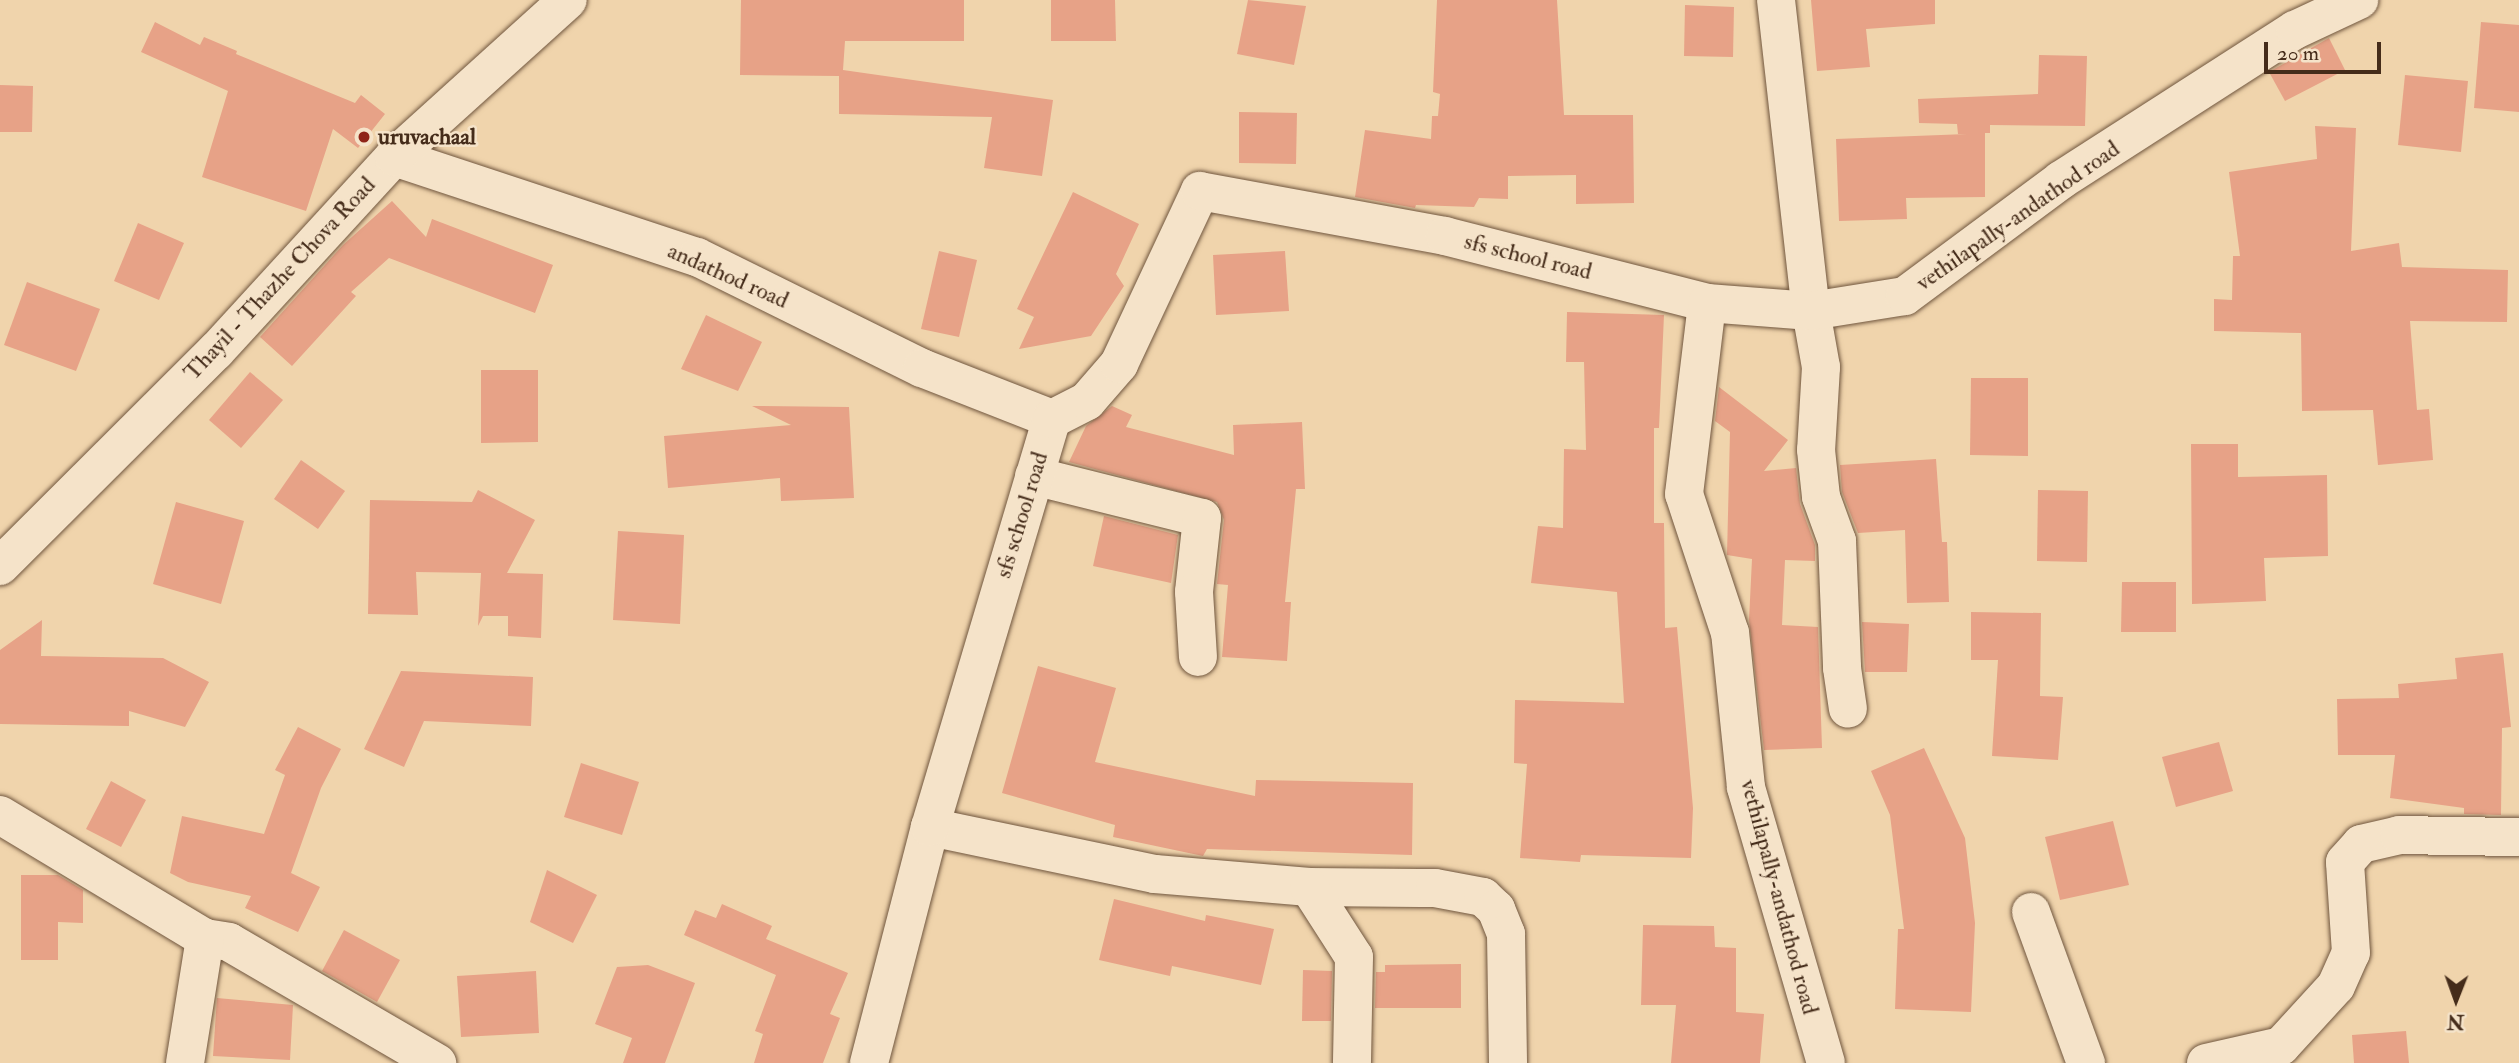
<!DOCTYPE html>
<style>
body{margin:0}
#map{position:relative;width:2519px;height:1063px;overflow:hidden;background:#f0d4ac;font-family:"IM FELL Double Pica",serif}
div>[style]{position:absolute}
[style*='--x']{left:calc(var(--x)*1px);top:calc(var(--y)*1px);width:calc(var(--w)*1px);rotate:calc(var(--a)*1deg)}
.building>*{inset:0;background:#e7a287}
.roads{filter:drop-shadow(0 0 2px #70563e) drop-shadow(0 0 2px #70563e)}
.minor>*{height:38px;margin:-19px;padding:0 19px;transform-origin:19px;border-radius:19px;background:#f5e3c9}
.dots>*{width:19px;height:19px;translate:-50% -50%;box-sizing:border-box;border:4px solid #f5e3c9;border-radius:50%}
span{translate:-50% -50%;white-space:nowrap;text-align:center;line-height:1.15;-webkit-text-stroke:5px #f5e3c9;paint-order:stroke}
.poi-label{font-size:23px;color:#452c1a;font-weight:700}
.left{translate:0 -50%;text-align:left}
.street-label{font-size:23px;color:#452c1a}
.north{position:absolute;left:2421px;top:965px;width:70px;height:70px;-webkit-text-stroke:5px #f5e3c9;paint-order:stroke;rotate:181deg;font-size:19px;font-weight:700;line-height:28px;text-align:center;color:#452c1a}
.north::after{content:'';display:block;margin:auto;width:24px;height:32px;background:#452c1a;clip-path:polygon(50% 0,100% 100%,50% 72%,0 100%)}
.scale{position:absolute;left:2264px;top:42px;width:117px;height:32px;box-sizing:border-box;border:4px solid #452c1a;border-top:0;padding-left:9px;font-size:21px;line-height:24px;white-space:nowrap;color:#452c1a;-webkit-text-stroke:5px #f5e3c9;paint-order:stroke}
</style>
<div id="map">
<div class="building">
<div style="clip-path:polygon(741px 0,964px 0,964px 41px,845px 41px,843px 70px,1053px 100px,1042px 176px,984px 168px,992px 117px,839px 114px,839px 76px,740px 75px)"></div>
<div style="clip-path:polygon(1051px 0,1115px 0,1116px 41px,1051px 41px)"></div>
<div style="clip-path:polygon(1248px 0,1306px 6px,1294px 65px,1237px 54px)"></div>
<div style="clip-path:polygon(1437px 0,1557px 0,1564px 115px,1633px 115px,1634px 203px,1576px 204px,1576px 175px,1508px 176px,1508px 199px,1479px 198px,1474px 207px,1416px 205px,1415px 208px,1355px 197px,1365px 130px,1431px 139px,1432px 116px,1438px 116px,1440px 94px,1433px 92px)"></div>
<div style="clip-path:polygon(1811px 0,1935px 0,1935px 24px,1866px 29px,1870px 67px,1817px 71px)"></div>
<div style="clip-path:polygon(1685px 5px,1734px 7px,1733px 57px,1684px 56px)"></div>
<div style="clip-path:polygon(155px 22px,200px 45px,204px 37px,237px 51px,236px 54px,355px 103px,361px 95px,385px 114px,358px 148px,333px 129px,306px 211px,202px 177px,228px 91px,141px 52px)"></div>
<div style="clip-path:polygon(2481px 22px,2519px 25px,2519px 112px,2474px 108px)"></div>
<div style="clip-path:polygon(2329px 38px,2345px 70px,2285px 101px,2269px 72px)"></div>
<div style="clip-path:polygon(2039px 55px,2087px 56px,2085px 126px,1990px 125px,1990px 133px,1985px 133px,1985px 197px,1906px 198px,1907px 219px,1839px 221px,1836px 139px,1967px 134px,1958px 134px,1957px 124px,1919px 123px,1918px 99px,2038px 94px)"></div>
<div style="clip-path:polygon(2405px 75px,2468px 81px,2461px 152px,2398px 145px)"></div>
<div style="clip-path:polygon(0 85px,33px 86px,32px 132px,0 132px)"></div>
<div style="clip-path:polygon(1239px 112px,1297px 113px,1296px 164px,1239px 163px)"></div>
<div style="clip-path:polygon(2315px 126px,2356px 128px,2351px 251px,2399px 243px,2402px 267px,2508px 270px,2507px 322px,2410px 321px,2417px 410px,2429px 409px,2433px 460px,2378px 465px,2373px 410px,2302px 411px,2301px 333px,2214px 331px,2214px 299px,2232px 300px,2233px 256px,2240px 256px,2229px 172px,2317px 159px)"></div>
<div style="clip-path:polygon(1073px 192px,1139px 224px,1116px 274px,1124px 286px,1091px 336px,1019px 349px,1034px 317px,1017px 309px)"></div>
<div style="clip-path:polygon(392px 201px,426px 237px,432px 219px,553px 265px,535px 313px,389px 258px,351px 292px,356px 296px,292px 366px,260px 337px,343px 245px)"></div>
<div style="clip-path:polygon(138px 223px,184px 243px,159px 300px,114px 281px)"></div>
<div style="clip-path:polygon(939px 251px,977px 260px,959px 337px,921px 329px)"></div>
<div style="clip-path:polygon(1285px 251px,1289px 311px,1216px 315px,1213px 255px)"></div>
<div style="clip-path:polygon(27px 282px,100px 309px,76px 371px,4px 345px)"></div>
<div style="clip-path:polygon(1567px 312px,1664px 315px,1659px 428px,1654px 428px,1654px 523px,1664px 523px,1665px 628px,1677px 627px,1693px 808px,1691px 858px,1581px 855px,1580px 862px,1520px 858px,1527px 764px,1514px 763px,1515px 700px,1624px 703px,1617px 592px,1531px 583px,1538px 526px,1563px 528px,1564px 449px,1586px 450px,1584px 362px,1566px 362px)"></div>
<div style="clip-path:polygon(706px 315px,762px 342px,738px 391px,681px 369px)"></div>
<div style="clip-path:polygon(481px 370px,538px 370px,538px 442px,481px 443px)"></div>
<div style="clip-path:polygon(250px 372px,283px 400px,241px 448px,209px 420px)"></div>
<div style="clip-path:polygon(1971px 378px,2028px 378px,2028px 456px,1970px 455px)"></div>
<div style="clip-path:polygon(1719px 387px,1788px 440px,1764px 471px,1796px 468px,1800px 504px,1815px 545px,1815px 561px,1785px 560px,1782px 625px,1818px 627px,1822px 748px,1764px 750px,1749px 620px,1752px 559px,1727px 555px,1730px 432px,1715px 421px)"></div>
<div style="clip-path:polygon(752px 406px,849px 407px,854px 498px,781px 501px,780px 478px,668px 488px,664px 436px,791px 425px)"></div>
<div style="clip-path:polygon(1112px 406px,1132px 415px,1126px 427px,1234px 455px,1233px 425px,1302px 422px,1305px 489px,1296px 489px,1285px 602px,1291px 602px,1287px 661px,1222px 657px,1228px 585px,1217px 584px,1224px 520px,1217px 502px,1069px 462px,1086px 426px)"></div>
<div style="clip-path:polygon(2191px 444px,2238px 444px,2238px 477px,2327px 475px,2328px 556px,2264px 558px,2266px 601px,2192px 604px)"></div>
<div style="clip-path:polygon(1936px 459px,1942px 542px,1947px 542px,1949px 602px,1907px 603px,1905px 530px,1858px 533px,1842px 492px,1840px 465px)"></div>
<div style="clip-path:polygon(301px 460px,345px 491px,318px 529px,274px 499px)"></div>
<div style="clip-path:polygon(478px 490px,535px 520px,507px 573px,543px 574px,541px 638px,508px 636px,508px 616px,483px 616px,478px 626px,481px 573px,416px 572px,418px 615px,368px 614px,370px 500px,472px 502px)"></div>
<div style="clip-path:polygon(2038px 490px,2088px 491px,2087px 562px,2037px 561px)"></div>
<div style="clip-path:polygon(176px 502px,244px 521px,221px 604px,153px 584px)"></div>
<div style="clip-path:polygon(1104px 516px,1178px 535px,1171px 583px,1093px 566px)"></div>
<div style="clip-path:polygon(618px 531px,684px 535px,680px 624px,613px 620px)"></div>
<div style="clip-path:polygon(2122px 582px,2176px 582px,2176px 632px,2121px 632px)"></div>
<div style="clip-path:polygon(1971px 612px,2041px 613px,2040px 696px,2063px 697px,2058px 760px,1992px 756px,1998px 660px,1971px 660px)"></div>
<div style="clip-path:polygon(42px 620px,41px 656px,163px 658px,209px 682px,185px 727px,129px 711px,129px 726px,0 724px,0 650px)"></div>
<div style="clip-path:polygon(1862px 622px,1909px 624px,1907px 672px,1865px 672px)"></div>
<div style="clip-path:polygon(2503px 653px,2511px 727px,2502px 728px,2501px 815px,2464px 814px,2464px 808px,2390px 798px,2395px 755px,2338px 755px,2337px 699px,2399px 698px,2398px 684px,2457px 679px,2455px 658px)"></div>
<div style="clip-path:polygon(1038px 666px,1116px 688px,1095px 762px,1255px 796px,1256px 780px,1413px 783px,1412px 855px,1207px 849px,1203px 856px,1113px 837px,1115px 825px,1002px 793px)"></div>
<div style="clip-path:polygon(401px 671px,533px 677px,531px 726px,424px 721px,404px 767px,364px 749px)"></div>
<div style="clip-path:polygon(298px 727px,341px 749px,321px 788px,291px 873px,320px 887px,298px 932px,245px 908px,251px 896px,188px 882px,170px 873px,182px 816px,264px 834px,285px 775px,275px 770px)"></div>
<div style="clip-path:polygon(2219px 742px,2233px 791px,2176px 807px,2162px 757px)"></div>
<div style="clip-path:polygon(1924px 748px,1965px 838px,1975px 923px,1971px 1012px,1895px 1009px,1898px 929px,1904px 929px,1890px 815px,1871px 771px)"></div>
<div style="clip-path:polygon(581px 763px,639px 782px,622px 835px,564px 817px)"></div>
<div style="clip-path:polygon(111px 781px,146px 800px,121px 847px,86px 829px)"></div>
<div style="clip-path:polygon(2113px 821px,2129px 885px,2060px 900px,2045px 837px)"></div>
<div style="clip-path:polygon(547px 870px,597px 895px,573px 943px,530px 922px)"></div>
<div style="clip-path:polygon(21px 875px,58px 875px,83px 890px,83px 923px,58px 922px,58px 960px,21px 960px)"></div>
<div style="clip-path:polygon(1114px 899px,1205px 921px,1206px 915px,1274px 929px,1261px 985px,1172px 966px,1170px 976px,1099px 960px)"></div>
<div style="clip-path:polygon(722px 904px,772px 926px,766px 939px,848px 973px,830px 1014px,840px 1018px,823px 1063px,754px 1063px,763px 1034px,755px 1031px,776px 975px,684px 935px,695px 910px,716px 918px)"></div>
<div style="clip-path:polygon(1643px 925px,1714px 926px,1715px 947px,1736px 948px,1736px 1012px,1764px 1014px,1760px 1063px,1671px 1063px,1676px 1005px,1641px 1005px)"></div>
<div style="clip-path:polygon(344px 930px,400px 960px,377px 1002px,322px 971px)"></div>
<div style="clip-path:polygon(1461px 964px,1461px 1008px,1375px 1008px,1376px 972px,1385px 972px,1385px 965px)"></div>
<div style="clip-path:polygon(648px 965px,695px 983px,665px 1063px,623px 1063px,632px 1038px,595px 1024px,617px 967px)"></div>
<div style="clip-path:polygon(1303px 970px,1332px 971px,1331px 1021px,1302px 1021px)"></div>
<div style="clip-path:polygon(536px 971px,539px 1033px,461px 1037px,457px 976px)"></div>
<div style="clip-path:polygon(217px 998px,293px 1005px,290px 1060px,213px 1056px)"></div>
<div style="clip-path:polygon(2406px 1031px,2409px 1063px,2354px 1063px,2352px 1035px)"></div>
</div>
<div class="roads">
<div class="minor">
<div style="--x:1776;--y:0;--w:313;--a:83.6"></div>
<div style="--x:1811;--y:311;--w:57;--a:79.9"></div>
<div style="--x:1821;--y:367;--w:83;--a:93.4"></div>
<div style="--x:1816;--y:450;--w:47;--a:83.9"></div>
<div style="--x:1821;--y:497;--w:47;--a:70"></div>
<div style="--x:1837;--y:541;--w:127;--a:87.7"></div>
<div style="--x:1842;--y:668;--w:41;--a:81.7"></div>
<div style="--x:394;--y:157;--w:319;--a:18.3"></div>
<div style="--x:697;--y:257;--w:251;--a:26.3"></div>
<div style="--x:922;--y:368;--w:140;--a:21.4"></div>
<div style="--x:1034;--y:476;--w:173;--a:14"></div>
<div style="--x:1202;--y:518;--w:74;--a:96.2"></div>
<div style="--x:1194;--y:592;--w:65;--a:86.5"></div>
<div style="--x:0;--y:566;--w:305;--a:-44.9"></div>
<div style="--x:216;--y:351;--w:263;--a:-47.5"></div>
<div style="--x:394;--y:157;--w:234;--a:-42.1"></div>
<div style="--x:0;--y:815;--w:239;--a:31"></div>
<div style="--x:205;--y:938;--w:24;--a:9"></div>
<div style="--x:229;--y:942;--w:241;--a:30.2"></div>
<div style="--x:930;--y:827;--w:230;--a:11.8"></div>
<div style="--x:1155;--y:874;--w:155;--a:4.8"></div>
<div style="--x:1309;--y:887;--w:126;--a:0.5"></div>
<div style="--x:1435;--y:888;--w:49;--a:10.6"></div>
<div style="--x:1483;--y:897;--w:18;--a:43"></div>
<div style="--x:1496;--y:909;--w:27;--a:68"></div>
<div style="--x:1506;--y:934;--w:129;--a:89.1"></div>
<div style="--x:1309;--y:887;--w:83;--a:57.3"></div>
<div style="--x:1354;--y:957;--w:106;--a:91.1"></div>
<div style="--x:2031;--y:912;--w:161;--a:70"></div>
<div style="--x:185;--y:1063;--w:127;--a:-80.9"></div>
<div style="--x:869;--y:1063;--w:244;--a:-75.5"></div>
<div style="--x:930;--y:827;--w:426;--a:-73.4"></div>
<div style="--x:1052;--y:419;--w:39;--a:-27"></div>
<div style="--x:1087;--y:401;--w:49;--a:-49.1"></div>
<div style="--x:1119;--y:364;--w:191;--a:-64.9"></div>
<div style="--x:1200;--y:191;--w:249;--a:10.4"></div>
<div style="--x:1445;--y:236;--w:270;--a:14.3"></div>
<div style="--x:1826;--y:1063;--w:287;--a:-106.2"></div>
<div style="--x:1746;--y:787;--w:155;--a:-95.9"></div>
<div style="--x:1730;--y:633;--w:146;--a:-108.3"></div>
<div style="--x:1684;--y:494;--w:192;--a:-83.1"></div>
<div style="--x:1707;--y:303;--w:104;--a:4.4"></div>
<div style="--x:1811;--y:311;--w:95;--a:-9.1"></div>
<div style="--x:1905;--y:296;--w:194;--a:-36.6"></div>
<div style="--x:2061;--y:180;--w:278;--a:-32.7"></div>
<div style="--x:2295;--y:30;--w:71;--a:-25.1"></div>
<div style="--x:2206;--y:1063;--w:77;--a:-12.8"></div>
<div style="--x:2281;--y:1046;--w:81;--a:-47.5"></div>
<div style="--x:2336;--y:986;--w:36;--a:-66"></div>
<div style="--x:2351;--y:953;--w:91;--a:-93.8"></div>
<div style="--x:2345;--y:862;--w:24;--a:-48"></div>
<div style="--x:2361;--y:844;--w:39;--a:-13"></div>
<div style="--x:2399;--y:835;--w:120;--a:1"></div>
</div>
</div>
<div class="dots">
<div style="left:364px;top:137px;background:#8f2418"></div>
</div>
<div class="poi-label">
<span class="left" style="left:378px;top:137px">uruvachaal</span>
</div>
<div class="street-label">
<span style="left:2018px;top:216px;rotate:-35deg">vethilapally-andathod road</span>
<span style="left:1528px;top:257px;rotate:14deg">sfs school road</span>
<span style="left:728px;top:276px;rotate:24deg">andathod road</span>
<span style="left:280px;top:279px;rotate:-47deg">Thayil - Thazhe Chova Road</span>
<span style="left:1022px;top:515px;rotate:-73deg">sfs school road</span>
<span style="left:1779px;top:897px;rotate:75deg">vethilapally-andathod road</span>
</div>
<div class="north">N</div>
<div class="scale">20 m</div>
</div>
